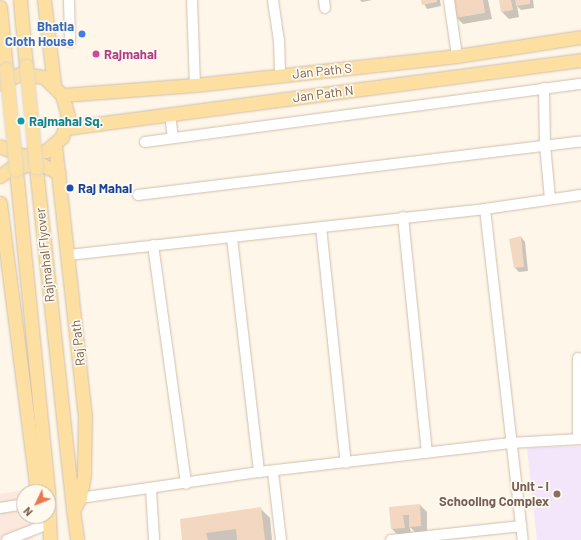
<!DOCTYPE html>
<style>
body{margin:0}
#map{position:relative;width:581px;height:540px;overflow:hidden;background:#fdf6e9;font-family:Barlow,sans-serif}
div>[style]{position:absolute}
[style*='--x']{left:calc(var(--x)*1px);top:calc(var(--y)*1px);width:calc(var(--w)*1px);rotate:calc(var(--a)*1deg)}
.commercial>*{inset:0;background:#fde8dd}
.education>*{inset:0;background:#f3e5fa}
.shadow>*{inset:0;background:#0003}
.building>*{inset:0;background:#f3d7c0}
.roads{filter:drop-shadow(0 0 1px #d0bfad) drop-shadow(0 0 1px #d0bfad)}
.minor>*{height:10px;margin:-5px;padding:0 5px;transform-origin:5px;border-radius:5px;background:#fff}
.major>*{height:13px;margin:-6.5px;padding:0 6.5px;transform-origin:6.5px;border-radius:6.5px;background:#fcdfa1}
.bridges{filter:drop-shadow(0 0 1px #dcd5d0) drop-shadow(0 0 1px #dcd5d0)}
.major-bridge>*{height:13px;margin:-6.5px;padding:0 6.5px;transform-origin:6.5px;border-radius:6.5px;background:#fcdfa1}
.dots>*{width:11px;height:11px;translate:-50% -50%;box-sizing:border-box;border:2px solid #fffaf0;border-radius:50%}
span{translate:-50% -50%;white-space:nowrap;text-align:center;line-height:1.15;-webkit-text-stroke:3.5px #fffaf0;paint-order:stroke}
.shop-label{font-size:13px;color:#366cbe;font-weight:700}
.right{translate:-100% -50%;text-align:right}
.hotel-label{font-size:13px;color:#b23c85;font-weight:700}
.left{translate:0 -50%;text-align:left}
.street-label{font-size:13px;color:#795e4b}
.culture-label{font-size:13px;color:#0d838f;font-weight:700}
.transit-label{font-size:13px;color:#164399;font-weight:700}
.education-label{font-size:13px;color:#785e54;font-weight:700}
.north{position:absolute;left:16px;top:484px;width:40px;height:40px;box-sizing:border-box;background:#fffaf0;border:1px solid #c9bcae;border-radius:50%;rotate:227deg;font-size:11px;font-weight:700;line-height:16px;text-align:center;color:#795e4b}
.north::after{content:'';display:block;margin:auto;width:14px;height:18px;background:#e9784c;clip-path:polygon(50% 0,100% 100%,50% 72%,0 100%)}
</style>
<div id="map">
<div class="commercial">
<div style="clip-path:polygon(27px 490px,24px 492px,24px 516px,30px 516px,33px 540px,0 540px,0 494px)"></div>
</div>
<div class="education">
<div style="clip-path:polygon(581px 446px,581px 540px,537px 540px,527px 448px)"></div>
</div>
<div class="shadow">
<div style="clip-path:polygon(360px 0,372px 0,362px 2px)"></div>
<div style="clip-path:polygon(422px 0,440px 0,441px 6px,427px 9px)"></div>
<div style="clip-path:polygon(453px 0,488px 0,492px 19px,463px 24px,456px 17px)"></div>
<div style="clip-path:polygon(500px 0,533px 0,534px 8px,521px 10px,517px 6px,519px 17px,509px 19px,502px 12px)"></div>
<div style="clip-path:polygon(521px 237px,525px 242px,528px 271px,519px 272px,515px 268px,510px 240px)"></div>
<div style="clip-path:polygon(420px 505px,427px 512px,427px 533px,417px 534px,410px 527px,411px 535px,399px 536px,392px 529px,390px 508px)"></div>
<div style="clip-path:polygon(260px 508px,270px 518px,272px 540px,183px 540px)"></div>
</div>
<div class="building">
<div style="clip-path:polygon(421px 0,437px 0,437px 2px,422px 5px)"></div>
<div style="clip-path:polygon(452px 0,483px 0,485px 13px,455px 18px)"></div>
<div style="clip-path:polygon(499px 0,511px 0,513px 10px,501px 12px)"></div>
<div style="clip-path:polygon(515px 0,530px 0,530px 4px,516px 6px)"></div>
<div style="clip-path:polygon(521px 236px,524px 267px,514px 268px,509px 239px)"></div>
<div style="clip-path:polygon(420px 504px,421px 526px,409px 527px,409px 515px,403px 515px,405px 528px,391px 529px,389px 507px)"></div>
<div style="clip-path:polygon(261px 507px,265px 540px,237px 540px,236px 529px,206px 533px,208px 540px,182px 540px,180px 519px)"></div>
</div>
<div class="roads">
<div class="minor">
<div style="--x:69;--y:0;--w:42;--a:88.6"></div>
<div style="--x:192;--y:0;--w:85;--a:88"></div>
<div style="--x:273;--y:0;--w:41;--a:81.7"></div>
<div style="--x:279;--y:41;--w:34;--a:88"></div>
<div style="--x:324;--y:0;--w:8;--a:83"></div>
<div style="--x:449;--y:0;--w:57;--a:81.9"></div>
<div style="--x:544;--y:88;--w:57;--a:89"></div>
<div style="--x:545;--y:145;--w:54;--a:84.7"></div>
<div style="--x:170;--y:114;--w:23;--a:83"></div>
<div style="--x:145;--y:142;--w:440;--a:-7.6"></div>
<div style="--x:138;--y:195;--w:446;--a:-6.9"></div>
<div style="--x:485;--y:209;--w:333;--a:83.5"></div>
<div style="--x:403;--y:217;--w:237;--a:84.2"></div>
<div style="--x:321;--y:227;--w:237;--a:84"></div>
<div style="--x:232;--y:238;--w:236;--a:83.4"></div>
<div style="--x:153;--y:245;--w:241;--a:82.1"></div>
<div style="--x:69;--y:255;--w:419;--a:-6.3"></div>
<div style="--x:485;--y:209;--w:97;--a:-8.3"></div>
<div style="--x:578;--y:358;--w:80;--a:90"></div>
<div style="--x:273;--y:472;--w:68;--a:83.3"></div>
<div style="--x:151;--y:489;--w:51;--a:86.6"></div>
<div style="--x:80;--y:498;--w:181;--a:-8.3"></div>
<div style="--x:259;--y:472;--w:253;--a:-6.6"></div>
<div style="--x:510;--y:443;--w:71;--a:-3.2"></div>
<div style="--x:0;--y:508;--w:24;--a:-9"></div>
<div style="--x:7;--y:540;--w:44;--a:-21.3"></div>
<div style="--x:391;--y:540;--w:131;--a:-6.1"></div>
</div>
<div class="major">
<div style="--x:20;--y:0;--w:66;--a:84.8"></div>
<div style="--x:44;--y:0;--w:85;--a:83.2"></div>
<div style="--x:0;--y:7;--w:62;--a:84.5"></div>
<div style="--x:0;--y:83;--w:22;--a:-24"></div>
<div style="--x:20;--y:74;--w:24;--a:7"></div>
<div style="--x:44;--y:77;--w:25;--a:45"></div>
<div style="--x:62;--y:95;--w:22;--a:74"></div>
<div style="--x:68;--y:116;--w:22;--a:106"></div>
<div style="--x:62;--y:137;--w:21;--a:139"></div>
<div style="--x:46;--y:151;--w:24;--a:168"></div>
<div style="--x:23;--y:156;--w:25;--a:-157"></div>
<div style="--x:62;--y:95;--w:133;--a:-4.3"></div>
<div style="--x:195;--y:85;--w:264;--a:-6.3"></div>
<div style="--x:457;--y:56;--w:125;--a:-8.7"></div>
<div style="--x:66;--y:128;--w:519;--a:-7.52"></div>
<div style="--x:55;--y:145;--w:273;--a:83.7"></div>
<div style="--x:85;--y:416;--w:59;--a:91"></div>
<div style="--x:84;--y:475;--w:23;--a:100"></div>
<div style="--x:80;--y:498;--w:14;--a:120"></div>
<div style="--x:73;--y:510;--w:30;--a:82"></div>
<div style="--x:36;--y:168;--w:344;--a:83.8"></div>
<div style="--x:16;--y:170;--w:325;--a:84.3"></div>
<div style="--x:48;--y:493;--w:47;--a:87.6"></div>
<div style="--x:0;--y:176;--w:14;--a:-36"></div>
<div style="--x:11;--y:168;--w:28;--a:-10"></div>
<div style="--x:39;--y:163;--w:22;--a:27"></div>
<div style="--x:0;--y:203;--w:291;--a:82.7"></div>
</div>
</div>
<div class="bridges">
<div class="major-bridge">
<div style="--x:26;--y:66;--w:102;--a:84.4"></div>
<div style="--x:6;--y:69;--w:101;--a:84.3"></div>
</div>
</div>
<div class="dots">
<div style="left:82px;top:34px;background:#3f7fe0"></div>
<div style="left:96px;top:54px;background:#d1479c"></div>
<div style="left:21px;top:121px;background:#0f9aa8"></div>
<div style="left:70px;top:188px;background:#1a4fb4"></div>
<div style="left:557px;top:494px;background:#8d6e63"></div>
</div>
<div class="shop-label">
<span class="right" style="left:74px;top:34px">Bhatia<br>Cloth House</span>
</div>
<div class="hotel-label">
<span class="left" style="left:104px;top:54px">Rajmahal</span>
</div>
<div class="street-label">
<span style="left:322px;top:71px;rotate:-6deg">Jan Path S</span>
<span style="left:323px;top:94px;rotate:-7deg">Jan Path N</span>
<span style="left:45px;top:255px;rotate:-96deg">Rajmahal Flyover</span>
<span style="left:78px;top:343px;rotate:-96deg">Raj Path</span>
</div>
<div class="culture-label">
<span class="left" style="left:29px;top:121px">Rajmahal Sq.</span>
</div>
<div class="transit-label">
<span class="left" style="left:78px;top:188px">Raj Mahal</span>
</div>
<div class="education-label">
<span class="right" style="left:549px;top:494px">Unit - I<br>Schooling Complex</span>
</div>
<div class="north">N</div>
</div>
